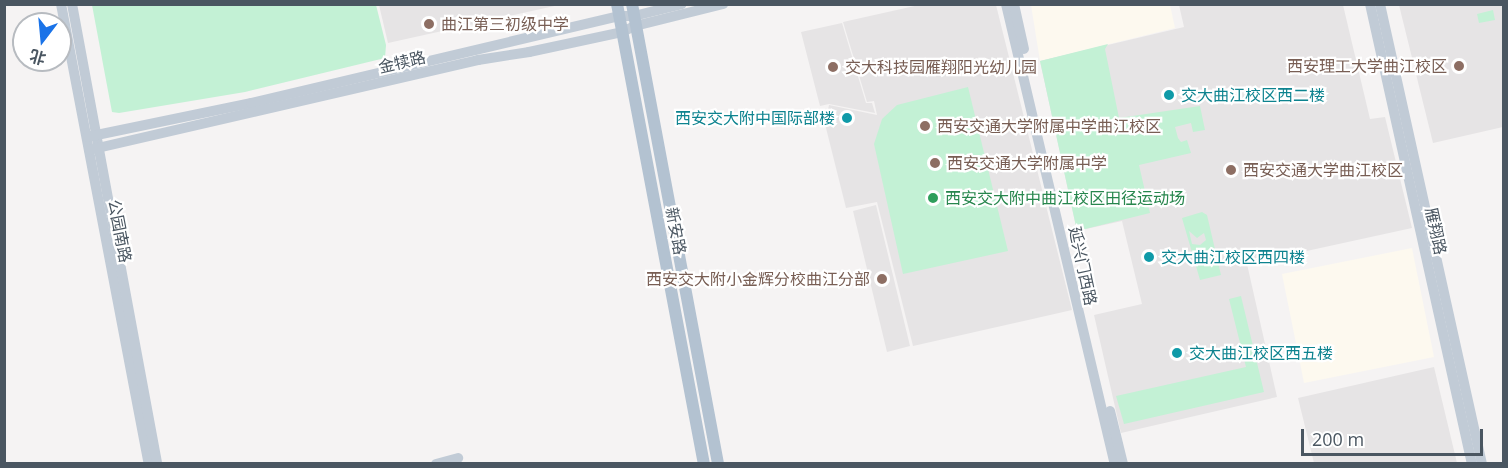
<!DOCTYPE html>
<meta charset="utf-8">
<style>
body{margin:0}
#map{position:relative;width:1508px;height:468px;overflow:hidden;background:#f5f3f3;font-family:"Open Sans","Noto Sans SC",sans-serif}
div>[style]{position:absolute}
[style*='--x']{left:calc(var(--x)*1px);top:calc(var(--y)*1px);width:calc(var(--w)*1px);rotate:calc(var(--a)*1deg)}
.commercial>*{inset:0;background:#fdf9ef}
.education>*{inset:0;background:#e6e4e5}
.green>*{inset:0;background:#c3f1d5}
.secondary>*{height:10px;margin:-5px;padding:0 5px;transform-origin:5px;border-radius:5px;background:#c1cbd6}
.primary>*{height:12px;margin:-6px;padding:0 6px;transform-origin:6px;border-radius:6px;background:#b3c2d1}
.dots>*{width:16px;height:16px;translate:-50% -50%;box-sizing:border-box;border:3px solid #fff;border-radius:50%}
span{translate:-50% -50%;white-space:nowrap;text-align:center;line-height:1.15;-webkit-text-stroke:4.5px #fff;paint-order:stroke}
.education-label{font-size:16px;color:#785e54}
.left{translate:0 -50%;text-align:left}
.right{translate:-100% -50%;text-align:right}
.street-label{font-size:16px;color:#4a5661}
.culture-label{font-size:16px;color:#0d838f}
.leisure-label{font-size:16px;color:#27864d}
.frame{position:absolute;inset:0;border:6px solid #4a5661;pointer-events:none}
.north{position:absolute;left:12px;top:12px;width:60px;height:60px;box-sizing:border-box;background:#fff;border:2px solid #b7bbc0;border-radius:50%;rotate:196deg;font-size:16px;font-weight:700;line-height:24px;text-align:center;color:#4a5661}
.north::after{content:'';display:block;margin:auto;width:21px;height:27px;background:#1a73e8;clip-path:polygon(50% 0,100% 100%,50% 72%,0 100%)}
.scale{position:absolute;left:1301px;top:429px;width:182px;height:27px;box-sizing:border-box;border:3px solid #4a5661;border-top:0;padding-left:8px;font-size:18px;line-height:21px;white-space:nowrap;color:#4a5661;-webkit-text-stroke:4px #fff;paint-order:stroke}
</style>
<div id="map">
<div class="commercial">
<div style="clip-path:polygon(1031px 5px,1170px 5px,1175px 28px,1040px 61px)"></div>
<div style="clip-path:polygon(1412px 248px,1434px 357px,1304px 383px,1282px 274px)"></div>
</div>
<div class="education">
<div style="clip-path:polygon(379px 5px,379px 4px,559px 5px,388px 43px)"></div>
<div style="clip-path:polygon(919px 5px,996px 5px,1072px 310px,913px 346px,877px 202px,846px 208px,825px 124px,829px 105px,877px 115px,874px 101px,867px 102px,843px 22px)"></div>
<div style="clip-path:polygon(1179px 5px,1343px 5px,1370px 119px,1385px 117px,1412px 228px,1247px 264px,1277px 397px,1121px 433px,1094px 315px,1142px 304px,1122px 221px,1077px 231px,1040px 61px,1184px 27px)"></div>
<div style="clip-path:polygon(1399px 5px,1503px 5px,1503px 127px,1433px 143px)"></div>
<div style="clip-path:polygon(842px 23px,866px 103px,872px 103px,875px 113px,829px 104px,820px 106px,801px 32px)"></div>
<div style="clip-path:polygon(876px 205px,910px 346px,887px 352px,853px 211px)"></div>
<div style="clip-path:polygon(1434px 367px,1457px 463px,1314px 463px,1298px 398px)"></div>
</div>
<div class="green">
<div style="clip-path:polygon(92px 5px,376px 5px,386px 45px,385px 58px,245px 92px,119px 113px,112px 112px)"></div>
<div style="clip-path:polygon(1493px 10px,1495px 20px,1479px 23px,1477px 14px)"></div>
<div style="clip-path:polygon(1108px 44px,1105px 49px,1119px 118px,1200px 106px,1205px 130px,1193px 132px,1191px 123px,1175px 127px,1178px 138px,1181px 142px,1187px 140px,1191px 153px,1139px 165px,1150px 213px,1077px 231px,1040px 61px)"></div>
<div style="clip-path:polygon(968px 87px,1008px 251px,903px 274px,874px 144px,882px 119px,897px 105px)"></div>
<div style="clip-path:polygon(evenodd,1202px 212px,1207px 215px,1221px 275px,1200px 280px,1182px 218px,1202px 212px,1189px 231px,1197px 238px,1204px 233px,1206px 240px,1200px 245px,1192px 244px,1189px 231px)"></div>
<div style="clip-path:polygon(1241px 296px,1264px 392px,1124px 424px,1116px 396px,1246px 367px,1229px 299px)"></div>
</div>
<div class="secondary">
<div style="--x:61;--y:4;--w:468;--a:79.2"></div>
<div style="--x:72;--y:4;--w:468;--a:79.5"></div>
<div style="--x:1006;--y:4;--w:473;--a:76.7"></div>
<div style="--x:1014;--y:4;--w:46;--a:77.5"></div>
<div style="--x:1370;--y:4;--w:471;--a:77.5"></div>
<div style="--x:1380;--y:4;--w:471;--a:77.5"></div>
<div style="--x:87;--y:137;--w:167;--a:-11.7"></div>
<div style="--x:251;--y:103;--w:378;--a:-13.3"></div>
<div style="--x:619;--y:16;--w:15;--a:0"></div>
<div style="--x:634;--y:16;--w:49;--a:-14"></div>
<div style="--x:89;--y:150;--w:399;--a:-13"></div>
<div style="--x:478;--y:60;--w:52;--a:-8.9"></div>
<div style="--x:529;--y:52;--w:95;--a:-12.1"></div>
<div style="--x:622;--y:32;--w:14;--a:-25"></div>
<div style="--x:635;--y:26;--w:91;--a:-14"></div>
<div style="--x:1110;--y:411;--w:55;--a:76.2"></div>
<div style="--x:436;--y:464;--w:23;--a:-15"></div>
</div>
<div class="primary">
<div style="--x:617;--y:4;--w:468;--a:79.3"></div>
<div style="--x:632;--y:4;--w:468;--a:79.4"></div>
</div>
<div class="dots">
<div style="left:429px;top:24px;background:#8d6e63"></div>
<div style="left:1459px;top:66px;background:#8d6e63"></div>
<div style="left:833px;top:67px;background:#8d6e63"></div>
<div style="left:1169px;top:95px;background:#0f9aa8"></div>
<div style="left:847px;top:118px;background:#0f9aa8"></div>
<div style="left:925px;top:126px;background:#8d6e63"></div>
<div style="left:935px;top:163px;background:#8d6e63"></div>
<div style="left:1231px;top:170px;background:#8d6e63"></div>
<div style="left:933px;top:198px;background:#2e9e5b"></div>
<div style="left:1149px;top:257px;background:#0f9aa8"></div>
<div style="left:882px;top:279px;background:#8d6e63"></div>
<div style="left:1177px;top:353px;background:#0f9aa8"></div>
</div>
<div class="education-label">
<span class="left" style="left:441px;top:24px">曲江第三初级中学</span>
<span class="right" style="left:1447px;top:66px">西安理工大学曲江校区</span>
<span class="left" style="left:845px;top:67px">交大科技园雁翔阳光幼儿园</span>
<span class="left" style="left:937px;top:126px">西安交通大学附属中学曲江校区</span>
<span class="left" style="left:947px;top:163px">西安交通大学附属中学</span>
<span class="left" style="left:1243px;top:170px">西安交通大学曲江校区</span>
<span class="right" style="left:870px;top:279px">西安交大附小金辉分校曲江分部</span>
</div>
<div class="street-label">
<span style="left:402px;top:62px;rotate:-13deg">金犊路</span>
<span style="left:120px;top:231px;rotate:79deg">公园南路</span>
<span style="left:676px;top:231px;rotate:79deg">新安路</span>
<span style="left:1436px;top:231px;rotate:78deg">雁翔路</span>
<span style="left:1083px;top:266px;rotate:78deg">延兴门西路</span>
</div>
<div class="culture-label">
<span class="left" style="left:1181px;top:95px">交大曲江校区西二楼</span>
<span class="right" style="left:835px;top:118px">西安交大附中国际部楼</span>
<span class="left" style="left:1161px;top:257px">交大曲江校区西四楼</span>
<span class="left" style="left:1189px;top:353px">交大曲江校区西五楼</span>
</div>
<div class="leisure-label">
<span class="left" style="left:945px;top:198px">西安交大附中曲江校区田径运动场</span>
</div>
<div class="frame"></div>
<div class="north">北</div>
<div class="scale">200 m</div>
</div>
